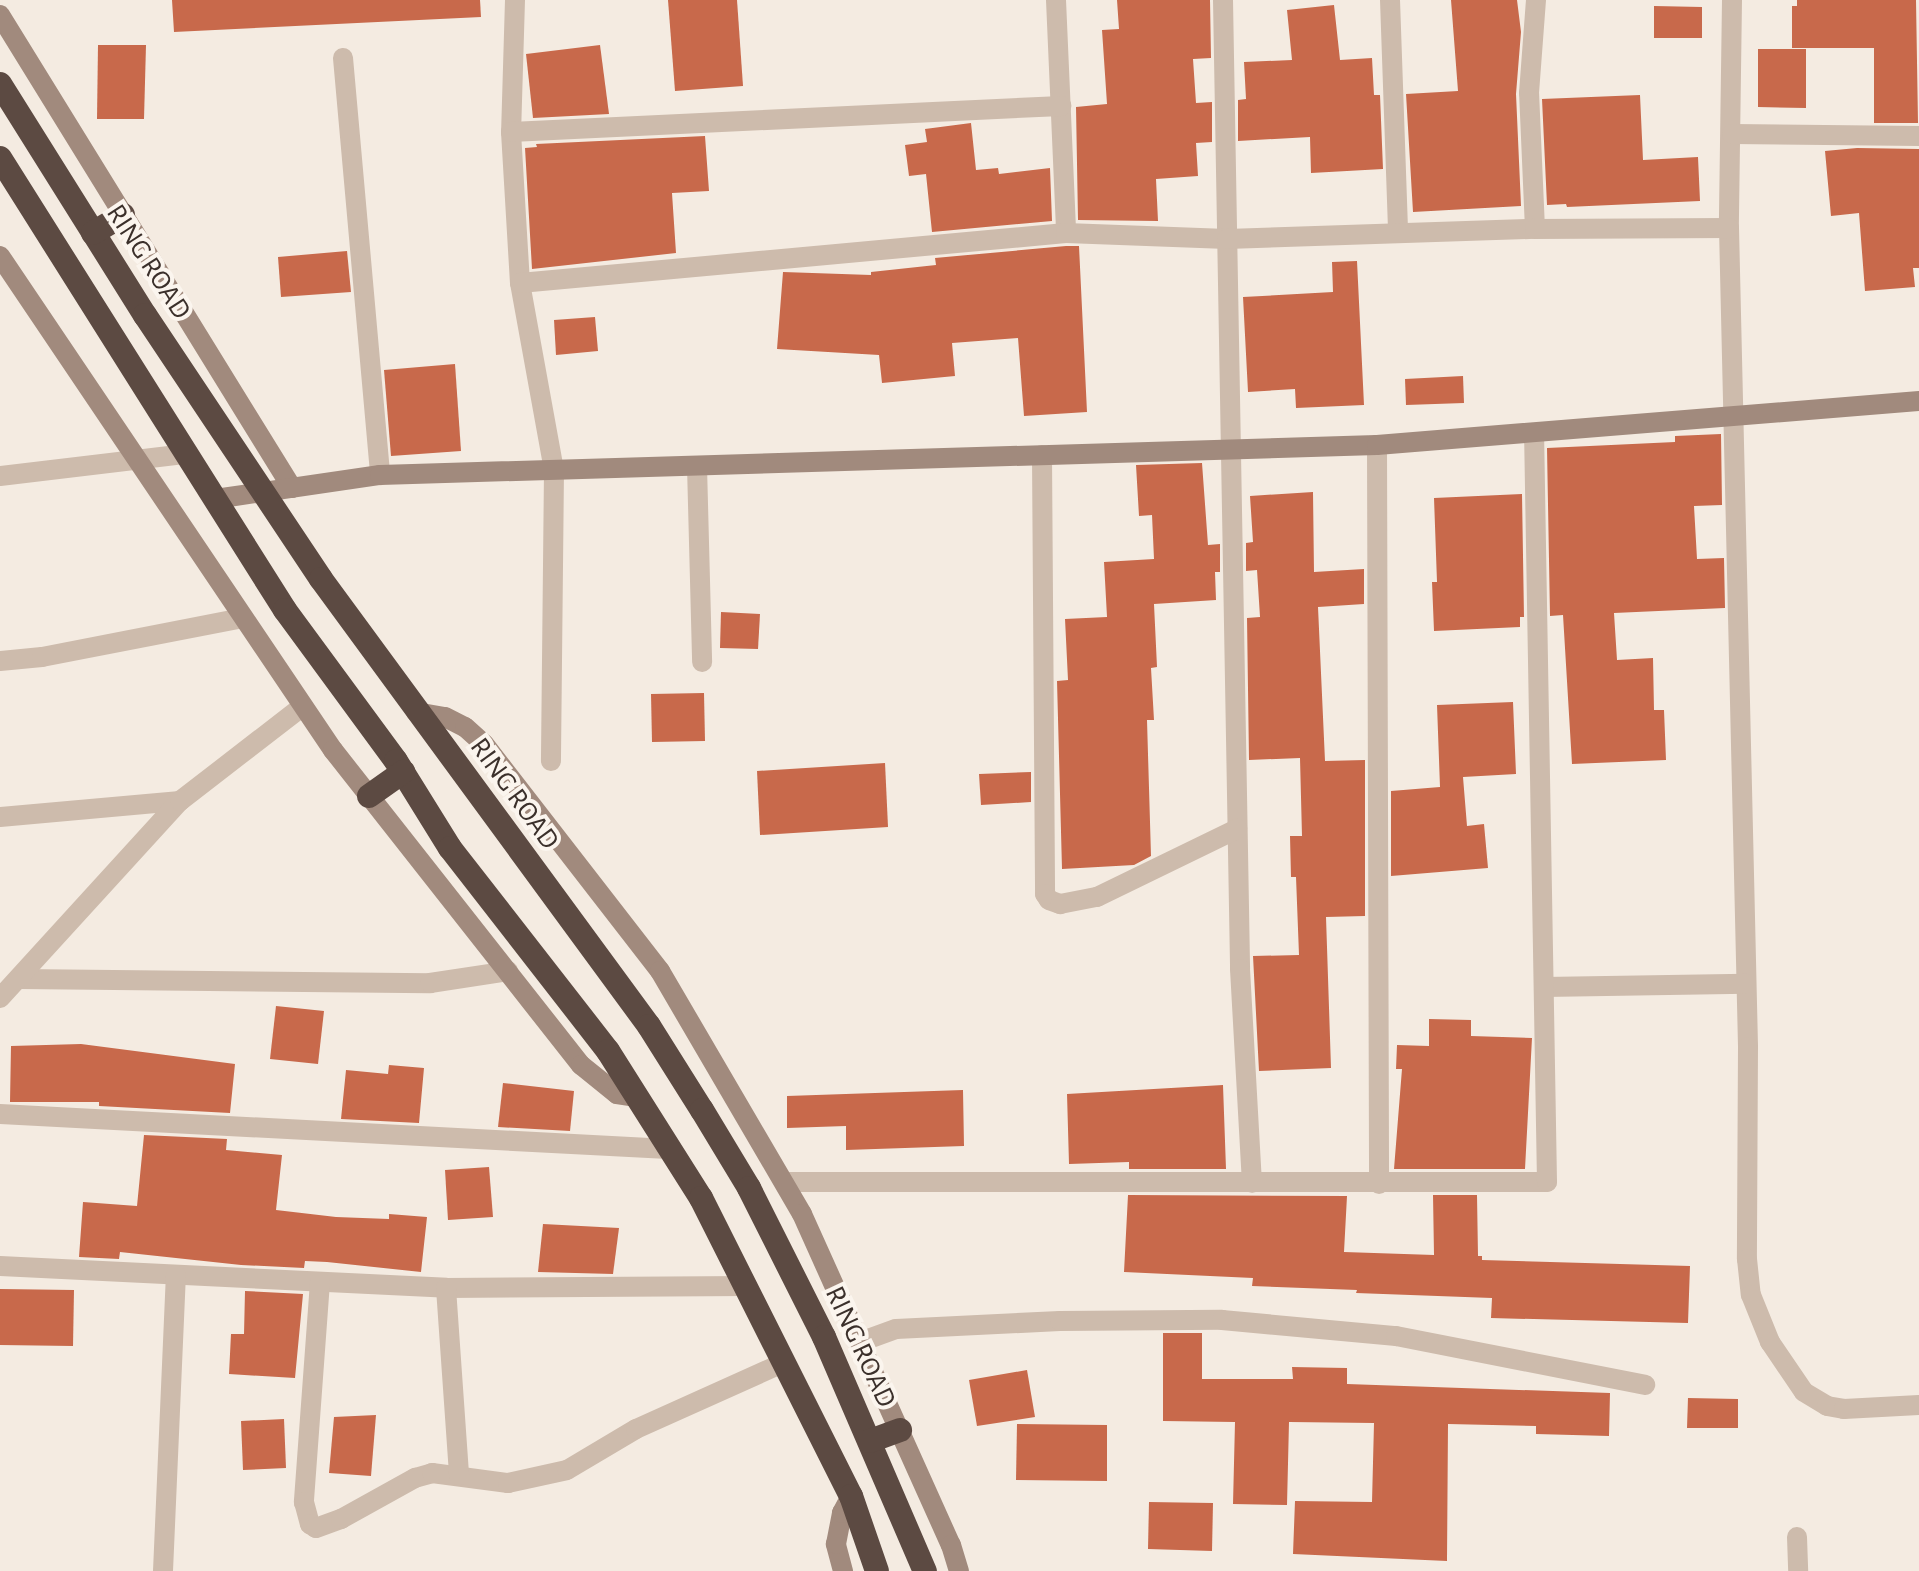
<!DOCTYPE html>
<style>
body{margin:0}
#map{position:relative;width:1919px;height:1571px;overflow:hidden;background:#f4ebe1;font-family:"Alegreya Sans",sans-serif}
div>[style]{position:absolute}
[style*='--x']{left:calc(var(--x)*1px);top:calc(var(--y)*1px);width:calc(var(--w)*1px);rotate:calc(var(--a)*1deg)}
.building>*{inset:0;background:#c8694b}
.street>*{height:20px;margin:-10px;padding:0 10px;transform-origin:10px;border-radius:10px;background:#cdbbac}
.secondary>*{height:20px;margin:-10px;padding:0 10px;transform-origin:10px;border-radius:10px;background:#a18a7d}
.highway>*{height:24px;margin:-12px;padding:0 12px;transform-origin:12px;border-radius:12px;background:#5c4a42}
span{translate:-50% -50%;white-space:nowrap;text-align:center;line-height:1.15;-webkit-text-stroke:8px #fbf5ee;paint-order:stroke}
.street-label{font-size:28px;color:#3b302b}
</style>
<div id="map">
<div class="building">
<div style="clip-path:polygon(172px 0,480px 0,481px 17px,174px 32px)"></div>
<div style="clip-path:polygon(668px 0,737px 0,743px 86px,675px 91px)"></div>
<div style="clip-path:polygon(1117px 0,1210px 0,1211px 58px,1193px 59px,1196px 103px,1212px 102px,1212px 142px,1196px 143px,1198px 176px,1156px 179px,1158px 221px,1078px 220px,1076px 107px,1107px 104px,1102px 30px,1119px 29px)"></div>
<div style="clip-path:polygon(1451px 0,1517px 0,1521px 32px,1516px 94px,1521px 206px,1413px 212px,1406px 94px,1458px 91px)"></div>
<div style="clip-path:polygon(1797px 0,1916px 0,1918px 123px,1874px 123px,1874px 48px,1792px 48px,1792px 6px,1797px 6px)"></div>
<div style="clip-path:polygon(1334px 5px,1340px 60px,1372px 58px,1374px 95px,1380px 95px,1383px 169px,1311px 173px,1310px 137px,1238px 141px,1238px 100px,1246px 99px,1244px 62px,1292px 60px,1287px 10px)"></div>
<div style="clip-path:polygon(1654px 6px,1702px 7px,1702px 38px,1654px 38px)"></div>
<div style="clip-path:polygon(98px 45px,146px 45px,144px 119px,97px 119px)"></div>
<div style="clip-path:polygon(600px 45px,609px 114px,533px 118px,526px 54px)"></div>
<div style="clip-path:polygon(1758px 49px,1806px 49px,1806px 108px,1758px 107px)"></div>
<div style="clip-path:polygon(1640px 95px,1643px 160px,1698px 157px,1700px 201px,1567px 207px,1566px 204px,1547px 205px,1542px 99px)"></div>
<div style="clip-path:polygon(971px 123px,976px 170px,998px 168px,999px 174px,1050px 168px,1052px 221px,932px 232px,926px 174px,909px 176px,905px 145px,927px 142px,925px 129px)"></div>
<div style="clip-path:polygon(705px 136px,709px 191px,672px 193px,676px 253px,532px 269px,525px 148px,537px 147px,536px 144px)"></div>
<div style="clip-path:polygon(1857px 148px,1919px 149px,1919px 268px,1913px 268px,1915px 287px,1865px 291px,1859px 213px,1831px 216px,1825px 151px)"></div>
<div style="clip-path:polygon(1066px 246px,1079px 246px,1087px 412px,1024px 416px,1018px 338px,952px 343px,955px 376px,882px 383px,879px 355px,777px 349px,783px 272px,871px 275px,871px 272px,936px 265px,935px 258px)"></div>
<div style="clip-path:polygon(347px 251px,351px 292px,281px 297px,278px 257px)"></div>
<div style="clip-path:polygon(1357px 261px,1364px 405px,1296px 408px,1295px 389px,1248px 392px,1243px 297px,1333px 292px,1332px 262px)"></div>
<div style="clip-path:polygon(595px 317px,598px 351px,556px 355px,554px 320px)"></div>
<div style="clip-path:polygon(455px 364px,461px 451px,391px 456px,384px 370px)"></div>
<div style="clip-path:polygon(1463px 376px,1464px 403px,1406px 405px,1405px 379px)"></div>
<div style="clip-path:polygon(1721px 434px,1722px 505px,1694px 506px,1697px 559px,1724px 558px,1725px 608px,1614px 613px,1617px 660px,1653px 658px,1654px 710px,1664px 710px,1666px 760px,1572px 764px,1563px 615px,1550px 616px,1547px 448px,1675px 442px,1675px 436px)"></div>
<div style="clip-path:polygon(1202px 463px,1208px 545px,1220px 544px,1220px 572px,1215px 572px,1216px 600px,1154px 604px,1157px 667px,1151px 668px,1154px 720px,1147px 720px,1151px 856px,1134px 865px,1062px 869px,1057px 681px,1068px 680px,1065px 619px,1107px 617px,1104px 562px,1154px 559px,1152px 515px,1139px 516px,1136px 465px)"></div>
<div style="clip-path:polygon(1313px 492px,1314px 572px,1364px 569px,1364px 604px,1318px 607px,1325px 761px,1365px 760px,1365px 916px,1326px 917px,1331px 1068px,1259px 1071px,1253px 956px,1299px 955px,1296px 877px,1291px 877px,1290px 836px,1302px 836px,1300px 758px,1249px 760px,1247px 618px,1260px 617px,1257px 570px,1246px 571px,1246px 543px,1253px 542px,1250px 496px)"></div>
<div style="clip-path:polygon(1522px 494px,1524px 617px,1520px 617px,1520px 627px,1434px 631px,1432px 582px,1437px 582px,1434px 498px)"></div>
<div style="clip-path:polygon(721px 612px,760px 614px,758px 649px,720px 648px)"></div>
<div style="clip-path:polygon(704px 693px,705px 741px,652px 742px,651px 694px)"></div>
<div style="clip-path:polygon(1513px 702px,1516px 774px,1463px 777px,1467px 826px,1484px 824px,1488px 868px,1391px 876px,1391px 791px,1440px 787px,1437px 705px)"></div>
<div style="clip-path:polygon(885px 763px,888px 827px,760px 835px,757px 771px)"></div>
<div style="clip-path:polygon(1031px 772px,1031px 802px,981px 805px,979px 774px)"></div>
<div style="clip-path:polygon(276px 1006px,324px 1011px,318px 1064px,270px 1059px)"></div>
<div style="clip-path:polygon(1429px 1019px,1471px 1020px,1471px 1036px,1532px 1038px,1525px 1169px,1394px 1169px,1402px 1069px,1396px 1069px,1397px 1045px,1429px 1046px)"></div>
<div style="clip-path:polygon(81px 1044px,235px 1064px,230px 1113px,99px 1106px,99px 1102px,10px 1102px,11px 1046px)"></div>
<div style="clip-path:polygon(389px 1065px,424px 1068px,419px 1123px,341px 1119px,346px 1070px,388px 1074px)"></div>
<div style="clip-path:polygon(503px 1083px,574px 1091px,570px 1131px,498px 1127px)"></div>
<div style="clip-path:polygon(1223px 1085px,1226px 1169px,1129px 1169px,1129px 1162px,1069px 1164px,1067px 1094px)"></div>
<div style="clip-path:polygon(963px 1090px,964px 1146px,846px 1150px,846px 1126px,787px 1128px,787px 1096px)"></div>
<div style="clip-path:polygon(144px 1135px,227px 1139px,226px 1150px,282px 1155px,276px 1210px,336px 1217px,389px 1219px,389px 1214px,427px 1217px,421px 1272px,327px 1262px,305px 1261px,304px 1268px,241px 1265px,120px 1252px,119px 1259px,79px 1257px,83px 1202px,137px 1206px)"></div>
<div style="clip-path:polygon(489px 1167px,493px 1217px,448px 1220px,445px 1170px)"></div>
<div style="clip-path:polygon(1128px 1195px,1347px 1196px,1344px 1252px,1434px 1255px,1433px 1195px,1477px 1195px,1478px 1256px,1482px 1256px,1482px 1260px,1690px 1266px,1688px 1323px,1491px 1318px,1492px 1298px,1356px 1293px,1357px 1290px,1252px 1286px,1253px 1278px,1124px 1272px)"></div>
<div style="clip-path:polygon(543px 1224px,619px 1228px,613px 1274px,538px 1272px)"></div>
<div style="clip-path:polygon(0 1289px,74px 1290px,73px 1346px,0 1345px)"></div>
<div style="clip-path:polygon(245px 1291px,303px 1294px,295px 1378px,229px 1374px,231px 1334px,244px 1334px)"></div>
<div style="clip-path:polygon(1163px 1333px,1202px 1333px,1202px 1379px,1293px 1379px,1292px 1367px,1347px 1368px,1347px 1384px,1610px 1393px,1609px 1436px,1536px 1434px,1536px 1426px,1448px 1424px,1447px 1561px,1293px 1554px,1295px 1501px,1372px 1502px,1374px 1423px,1289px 1422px,1287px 1505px,1233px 1504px,1235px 1422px,1163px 1421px)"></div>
<div style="clip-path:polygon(1027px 1370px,1035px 1417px,977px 1426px,969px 1380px)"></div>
<div style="clip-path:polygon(1688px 1398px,1738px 1399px,1738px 1428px,1687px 1428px)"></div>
<div style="clip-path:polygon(376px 1415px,371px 1476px,329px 1473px,334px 1417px)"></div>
<div style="clip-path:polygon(284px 1419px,286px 1468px,243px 1470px,241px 1421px)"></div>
<div style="clip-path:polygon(1017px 1424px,1107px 1425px,1107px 1481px,1016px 1480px)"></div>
<div style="clip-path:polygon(1149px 1502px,1213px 1503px,1212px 1551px,1148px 1549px)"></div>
</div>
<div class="street">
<div style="--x:515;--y:0;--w:132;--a:91.7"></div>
<div style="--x:511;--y:132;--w:151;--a:86.6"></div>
<div style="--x:520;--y:283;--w:190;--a:79.7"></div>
<div style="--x:554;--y:470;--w:291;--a:90.6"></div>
<div style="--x:1056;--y:0;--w:233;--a:87.5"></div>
<div style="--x:1223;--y:0;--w:969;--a:88.99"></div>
<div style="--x:1240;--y:969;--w:214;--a:86.8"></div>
<div style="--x:1390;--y:0;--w:232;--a:88"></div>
<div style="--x:1732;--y:0;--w:228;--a:90.8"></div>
<div style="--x:1729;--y:228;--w:819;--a:88.67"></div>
<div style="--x:1748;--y:1047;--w:212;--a:90.3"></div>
<div style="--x:1747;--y:1259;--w:36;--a:84"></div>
<div style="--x:1751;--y:1295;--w:51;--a:68"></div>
<div style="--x:1770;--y:1342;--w:60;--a:55.8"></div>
<div style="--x:1804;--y:1392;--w:27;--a:31"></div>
<div style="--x:1827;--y:1406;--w:17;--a:10"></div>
<div style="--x:1844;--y:1409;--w:75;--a:-3.1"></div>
<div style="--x:343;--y:58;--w:419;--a:84.9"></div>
<div style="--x:511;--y:132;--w:551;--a:-2.71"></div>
<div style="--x:1732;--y:134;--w:187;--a:0.6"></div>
<div style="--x:1535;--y:229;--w:136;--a:-92.5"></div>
<div style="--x:1529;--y:93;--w:93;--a:-85.7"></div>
<div style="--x:520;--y:283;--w:548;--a:-5.23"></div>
<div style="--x:1066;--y:233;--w:161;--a:2.1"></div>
<div style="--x:1227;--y:239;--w:308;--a:-1.9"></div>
<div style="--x:1535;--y:229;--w:194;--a:-0.3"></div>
<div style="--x:1377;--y:445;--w:739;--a:89.84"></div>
<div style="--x:1042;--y:455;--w:439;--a:89.6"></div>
<div style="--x:1045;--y:894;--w:7;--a:56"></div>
<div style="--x:1049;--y:900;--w:12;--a:20"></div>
<div style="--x:1060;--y:904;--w:38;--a:-11"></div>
<div style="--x:1097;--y:897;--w:156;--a:-25.9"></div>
<div style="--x:697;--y:466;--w:196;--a:88.5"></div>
<div style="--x:0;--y:476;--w:185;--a:-6.8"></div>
<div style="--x:0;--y:661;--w:42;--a:-5.4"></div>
<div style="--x:42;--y:657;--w:205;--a:-11"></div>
<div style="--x:0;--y:817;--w:181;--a:-5.1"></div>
<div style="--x:19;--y:979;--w:411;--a:0.6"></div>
<div style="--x:430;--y:983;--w:79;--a:-8.7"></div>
<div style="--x:1544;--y:987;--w:202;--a:-0.9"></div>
<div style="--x:0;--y:998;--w:267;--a:-47.6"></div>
<div style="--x:180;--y:801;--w:155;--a:-37.7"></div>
<div style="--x:0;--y:1114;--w:669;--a:3"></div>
<div style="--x:784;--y:1182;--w:763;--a:0"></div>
<div style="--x:1547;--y:1182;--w:749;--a:-90.99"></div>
<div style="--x:0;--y:1266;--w:447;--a:2.8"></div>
<div style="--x:446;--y:1288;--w:301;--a:-0.4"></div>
<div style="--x:320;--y:1282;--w:221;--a:94.2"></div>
<div style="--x:304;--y:1502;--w:23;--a:75"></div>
<div style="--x:310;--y:1524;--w:7;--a:34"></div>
<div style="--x:316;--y:1528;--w:27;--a:-20"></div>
<div style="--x:341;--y:1519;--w:85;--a:-29"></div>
<div style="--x:415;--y:1478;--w:18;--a:-16"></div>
<div style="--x:432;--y:1473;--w:77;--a:7.5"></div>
<div style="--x:508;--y:1483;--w:60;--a:-12.4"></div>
<div style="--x:567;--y:1470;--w:80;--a:-30.7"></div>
<div style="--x:636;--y:1429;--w:163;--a:-24.2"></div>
<div style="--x:446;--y:1288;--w:188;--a:86"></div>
<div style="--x:860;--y:1342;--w:38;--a:-20"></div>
<div style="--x:896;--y:1329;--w:164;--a:-2.8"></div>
<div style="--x:1060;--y:1321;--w:162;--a:-0.4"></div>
<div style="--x:1222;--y:1320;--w:175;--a:5.3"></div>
<div style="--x:1396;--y:1336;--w:254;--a:11.1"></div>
<div style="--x:1797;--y:1537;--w:34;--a:88"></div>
<div style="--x:163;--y:1571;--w:296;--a:-87.5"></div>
</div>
<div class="secondary">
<div style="--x:0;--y:15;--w:556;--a:58.31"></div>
<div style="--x:0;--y:256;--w:596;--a:56.02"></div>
<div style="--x:333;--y:750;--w:401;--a:51.8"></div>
<div style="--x:581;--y:1065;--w:46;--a:38.9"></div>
<div style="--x:617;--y:1094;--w:20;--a:9"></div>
<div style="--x:215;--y:499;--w:167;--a:-8.3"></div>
<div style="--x:380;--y:475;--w:997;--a:-1.72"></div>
<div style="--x:1377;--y:445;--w:544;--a:-4.64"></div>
<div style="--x:416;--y:712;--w:29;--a:10"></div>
<div style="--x:445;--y:717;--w:22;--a:27"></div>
<div style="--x:465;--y:727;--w:25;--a:42"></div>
<div style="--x:484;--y:744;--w:287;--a:52.2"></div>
<div style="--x:660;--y:971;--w:281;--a:59.7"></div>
<div style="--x:802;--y:1214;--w:363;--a:65.8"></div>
<div style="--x:951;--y:1545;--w:27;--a:73"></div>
<div style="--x:843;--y:1571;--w:28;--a:-105"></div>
<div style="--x:836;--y:1544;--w:32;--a:-79"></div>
<div style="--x:842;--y:1513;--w:19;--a:-62"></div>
</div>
<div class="highway">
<div style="--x:0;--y:84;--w:273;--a:57.9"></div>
<div style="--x:145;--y:315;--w:317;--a:56.3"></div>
<div style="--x:321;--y:579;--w:554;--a:53.73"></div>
<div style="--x:649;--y:1026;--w:99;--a:57.8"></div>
<div style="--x:702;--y:1110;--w:91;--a:58.9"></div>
<div style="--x:749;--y:1188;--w:167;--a:63.3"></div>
<div style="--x:824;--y:1337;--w:255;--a:66.7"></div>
<div style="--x:0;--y:158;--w:534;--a:57.77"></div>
<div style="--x:285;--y:610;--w:187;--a:53.7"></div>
<div style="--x:396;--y:761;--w:102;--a:58.2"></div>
<div style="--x:450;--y:848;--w:257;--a:52.1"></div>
<div style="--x:608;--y:1051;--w:174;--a:57.7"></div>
<div style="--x:701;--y:1198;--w:334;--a:63.3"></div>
<div style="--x:851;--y:1496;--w:79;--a:70.9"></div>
<div style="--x:93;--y:233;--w:35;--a:-31"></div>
<div style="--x:369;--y:796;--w:42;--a:-35.2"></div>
<div style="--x:870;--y:1441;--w:32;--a:-20"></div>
</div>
<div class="street-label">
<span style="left:148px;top:262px;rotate:57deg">RING ROAD</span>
<span style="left:514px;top:794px;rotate:54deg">RING ROAD</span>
<span style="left:860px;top:1347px;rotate:65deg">RING ROAD</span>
</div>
</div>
